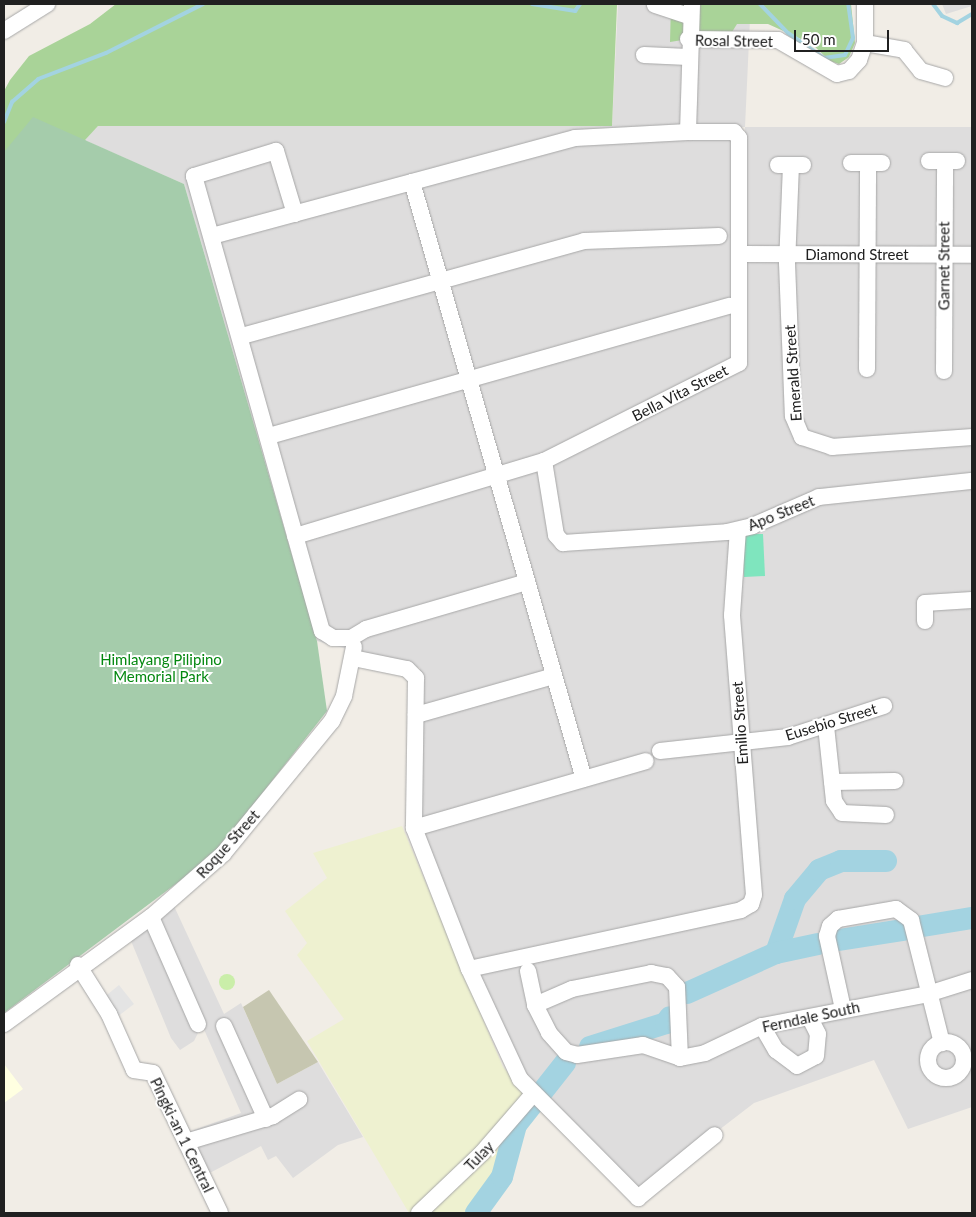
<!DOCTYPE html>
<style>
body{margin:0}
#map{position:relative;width:976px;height:1217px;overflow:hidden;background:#f1ede6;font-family:Lato,sans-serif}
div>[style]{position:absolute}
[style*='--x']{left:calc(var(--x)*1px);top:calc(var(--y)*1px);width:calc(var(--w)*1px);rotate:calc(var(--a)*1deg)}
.residential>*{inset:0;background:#dedddd}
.education>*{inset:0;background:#ffffe1}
.construction>*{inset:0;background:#c6c6b0}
.farmland>*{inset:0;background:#eef1d0}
.grass>*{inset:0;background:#caeea9}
.round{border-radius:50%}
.forest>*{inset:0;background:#a9d398}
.cemetery>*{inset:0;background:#a5ccab}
.pitch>*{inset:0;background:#7fe5be}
.parking>*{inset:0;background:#e4e4e4}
.stream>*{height:4px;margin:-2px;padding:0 2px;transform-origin:2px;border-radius:2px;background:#a3d3e1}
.river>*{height:22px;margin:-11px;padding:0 11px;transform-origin:11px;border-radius:11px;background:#a3d3e1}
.roads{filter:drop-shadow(0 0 1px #a7a7a7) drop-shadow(0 0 1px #a7a7a7)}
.minor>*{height:16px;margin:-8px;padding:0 8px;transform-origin:8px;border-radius:8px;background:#fff}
.minor>.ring{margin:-8px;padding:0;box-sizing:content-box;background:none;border:16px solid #fff;border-radius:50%}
span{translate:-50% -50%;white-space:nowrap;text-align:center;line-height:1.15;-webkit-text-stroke:4px #fff;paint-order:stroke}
.street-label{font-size:15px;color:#202020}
.park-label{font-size:15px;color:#048810}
.frame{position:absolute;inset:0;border:5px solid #202020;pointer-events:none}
.scale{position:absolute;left:794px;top:30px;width:95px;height:22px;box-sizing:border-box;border:2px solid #202020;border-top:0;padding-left:6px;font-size:15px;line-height:18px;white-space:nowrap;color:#202020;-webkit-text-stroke:4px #fff;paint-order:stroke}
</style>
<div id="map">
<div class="residential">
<div style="clip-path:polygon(evenodd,618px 4px,737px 4px,750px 19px,745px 127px,972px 127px,972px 1107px,908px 1129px,874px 1060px,754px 1103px,637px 1193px,515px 1064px,417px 820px,420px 668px,317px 641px,184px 184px,84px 140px,98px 126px,612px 126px,618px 4px,681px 127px,745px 127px,747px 367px,551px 463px,563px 537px,555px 548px,539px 460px,738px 358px,735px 137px,681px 127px)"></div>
<div style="clip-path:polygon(942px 4px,972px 4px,972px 6px,946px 14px)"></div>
<div style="clip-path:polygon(174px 906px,224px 1014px,241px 1003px,277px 1084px,318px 1062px,363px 1137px,338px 1145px,293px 1178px,276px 1156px,268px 1160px,261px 1146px,202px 1177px,183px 1134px,241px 1113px,202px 1025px,194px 1041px,180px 1050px,171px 1038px,129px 936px)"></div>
</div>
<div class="education">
<div style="clip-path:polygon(4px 1064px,23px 1089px,4px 1103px)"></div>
</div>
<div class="construction">
<div style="clip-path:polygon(269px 990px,318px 1062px,277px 1084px,243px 1007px)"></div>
</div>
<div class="farmland">
<div style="clip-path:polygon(402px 826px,503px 1067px,532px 1099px,516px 1121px,503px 1179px,471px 1213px,409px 1213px,307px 1041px,344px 1019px,297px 955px,307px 943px,285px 911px,327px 878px,313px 853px)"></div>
</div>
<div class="grass">
<div class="round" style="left:219px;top:974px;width:16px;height:16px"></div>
</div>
<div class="forest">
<div style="clip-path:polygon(116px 4px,632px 4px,617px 5px,612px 126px,98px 126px,85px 140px,100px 155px,4px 193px,4px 91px,10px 80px,29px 56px,90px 24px)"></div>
<div style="clip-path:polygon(671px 4px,851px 4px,855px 43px,849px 57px,839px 64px,830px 61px,812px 44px,768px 24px,737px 24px,732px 32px,670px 42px)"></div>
</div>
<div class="cemetery">
<div style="clip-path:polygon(33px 117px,184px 184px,317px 641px,327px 711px,213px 856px,4px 1013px,4px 152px)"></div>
</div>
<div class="pitch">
<div style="clip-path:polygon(742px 534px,763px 534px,765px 576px,744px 577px)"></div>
</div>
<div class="parking">
<div style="clip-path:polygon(119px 985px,134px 1004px,117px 1017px,102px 999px)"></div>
</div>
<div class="stream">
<div style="--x:532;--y:4;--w:44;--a:9.2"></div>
<div style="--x:575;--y:11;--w:9;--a:-54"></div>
<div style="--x:760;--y:4;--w:40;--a:46"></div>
<div style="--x:788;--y:33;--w:44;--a:34.8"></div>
<div style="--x:824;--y:58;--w:21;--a:-8"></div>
<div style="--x:845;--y:55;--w:19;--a:-65"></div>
<div style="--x:853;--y:38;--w:34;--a:-98"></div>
<div style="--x:933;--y:4;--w:15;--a:53"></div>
<div style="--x:942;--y:16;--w:17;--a:25"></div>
<div style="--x:957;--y:23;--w:17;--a:-31"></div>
<div style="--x:4;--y:122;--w:22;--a:-68"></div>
<div style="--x:12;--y:102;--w:35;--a:-41"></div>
<div style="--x:38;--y:79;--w:73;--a:-20.9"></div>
<div style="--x:106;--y:53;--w:109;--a:-26.8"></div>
</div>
<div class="river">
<div style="--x:923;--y:926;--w:50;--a:-9.3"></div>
<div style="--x:839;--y:940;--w:65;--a:-8.9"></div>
<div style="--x:776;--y:953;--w:57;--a:-70.6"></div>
<div style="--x:795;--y:899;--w:38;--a:-50"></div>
<div style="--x:819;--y:870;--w:24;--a:-22"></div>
<div style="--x:841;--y:861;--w:45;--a:0"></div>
<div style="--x:687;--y:993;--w:98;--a:-24.2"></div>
<div style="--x:776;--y:953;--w:43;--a:-12.1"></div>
<div style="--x:590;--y:1047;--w:80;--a:-17.5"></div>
<div style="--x:666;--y:1023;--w:7;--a:-56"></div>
<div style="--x:476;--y:1213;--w:44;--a:-54.2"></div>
<div style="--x:502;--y:1177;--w:54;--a:-74.9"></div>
<div style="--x:516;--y:1125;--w:79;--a:-51.7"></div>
</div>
<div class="roads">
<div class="minor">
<div style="--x:655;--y:5;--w:35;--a:18"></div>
<div style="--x:4;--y:31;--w:51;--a:-32.1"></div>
<div style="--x:688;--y:39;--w:90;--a:0.6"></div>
<div style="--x:778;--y:40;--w:68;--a:30"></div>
<div style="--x:837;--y:74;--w:12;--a:-14"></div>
<div style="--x:849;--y:71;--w:15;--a:-48"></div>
<div style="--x:859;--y:60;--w:18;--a:-71"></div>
<div style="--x:865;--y:43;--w:39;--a:-90"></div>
<div style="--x:865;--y:43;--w:40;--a:10"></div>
<div style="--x:904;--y:50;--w:27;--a:51"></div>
<div style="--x:921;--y:71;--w:25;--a:16"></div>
<div style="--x:644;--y:55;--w:44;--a:2.6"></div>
<div style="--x:688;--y:132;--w:128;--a:-88.2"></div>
<div style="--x:929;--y:161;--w:28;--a:0"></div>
<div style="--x:851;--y:163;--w:31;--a:0"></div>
<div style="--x:778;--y:165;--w:25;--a:0"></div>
<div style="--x:791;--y:165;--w:98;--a:92.3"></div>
<div style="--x:787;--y:263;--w:153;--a:87.8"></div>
<div style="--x:793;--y:416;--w:23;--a:67"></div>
<div style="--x:802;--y:437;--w:32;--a:18"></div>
<div style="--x:832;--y:447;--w:140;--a:-4.1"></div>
<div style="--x:412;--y:182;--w:621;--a:73.93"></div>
<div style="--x:295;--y:214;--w:66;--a:-106.8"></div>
<div style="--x:276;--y:151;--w:86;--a:163"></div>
<div style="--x:194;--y:176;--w:473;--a:74.3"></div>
<div style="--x:322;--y:631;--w:13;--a:32"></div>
<div style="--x:333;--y:638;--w:18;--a:0"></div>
<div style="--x:351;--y:638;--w:17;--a:-31"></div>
<div style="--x:366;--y:629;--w:168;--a:-16.3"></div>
<div style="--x:212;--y:236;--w:376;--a:-15.1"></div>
<div style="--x:575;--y:138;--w:113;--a:-3"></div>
<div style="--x:688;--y:132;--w:46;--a:0"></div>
<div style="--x:734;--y:132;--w:8;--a:50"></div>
<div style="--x:739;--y:138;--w:225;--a:90"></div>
<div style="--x:739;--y:363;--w:218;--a:153.3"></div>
<div style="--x:544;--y:461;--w:260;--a:163.2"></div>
<div style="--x:741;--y:254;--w:231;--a:0.2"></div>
<div style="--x:242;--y:336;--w:355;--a:-15.5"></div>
<div style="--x:584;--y:241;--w:135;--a:-2.1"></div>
<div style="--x:867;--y:369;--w:206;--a:-89.7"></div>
<div style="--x:944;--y:371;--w:210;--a:-89.7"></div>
<div style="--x:269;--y:436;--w:478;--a:-15.8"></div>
<div style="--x:544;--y:461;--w:75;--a:80.8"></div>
<div style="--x:556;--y:535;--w:11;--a:49"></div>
<div style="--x:563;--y:543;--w:164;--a:-3.8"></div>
<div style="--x:727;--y:532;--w:26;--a:-13"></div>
<div style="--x:752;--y:526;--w:73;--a:-23.4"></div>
<div style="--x:819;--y:497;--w:154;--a:-6"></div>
<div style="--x:925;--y:621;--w:18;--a:-90"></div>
<div style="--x:925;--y:603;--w:47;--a:-3.7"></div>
<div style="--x:353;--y:658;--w:55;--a:11.5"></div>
<div style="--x:407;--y:669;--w:13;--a:45"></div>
<div style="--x:416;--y:678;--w:150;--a:90.8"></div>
<div style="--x:414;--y:828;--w:151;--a:68.7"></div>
<div style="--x:469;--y:969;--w:121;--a:65.1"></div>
<div style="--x:520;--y:1079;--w:168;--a:45.2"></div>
<div style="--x:638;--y:1198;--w:99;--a:-39.3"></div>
<div style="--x:416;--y:715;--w:143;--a:-15.8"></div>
<div style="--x:826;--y:726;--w:75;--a:83.9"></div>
<div style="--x:834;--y:801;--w:14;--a:56"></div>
<div style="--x:842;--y:813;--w:44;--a:2.6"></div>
<div style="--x:660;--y:751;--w:129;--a:-6.2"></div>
<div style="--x:788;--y:737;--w:101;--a:-17.9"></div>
<div style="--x:832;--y:782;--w:63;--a:-0.9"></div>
<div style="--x:414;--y:828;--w:241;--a:-16.1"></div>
<div style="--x:151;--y:917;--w:117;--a:66.3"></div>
<div style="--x:78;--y:965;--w:58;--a:57.7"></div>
<div style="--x:109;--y:1014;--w:61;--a:65.9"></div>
<div style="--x:134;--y:1070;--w:19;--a:9"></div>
<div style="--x:153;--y:1073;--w:155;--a:64.4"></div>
<div style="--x:469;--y:969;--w:278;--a:-12.2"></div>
<div style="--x:741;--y:910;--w:12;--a:-31"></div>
<div style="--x:751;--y:904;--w:9;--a:-72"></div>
<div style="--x:754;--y:895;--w:281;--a:-94.5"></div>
<div style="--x:732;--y:615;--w:85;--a:-86"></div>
<div style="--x:528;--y:971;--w:35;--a:78"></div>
<div style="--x:535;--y:1005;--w:31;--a:63"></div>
<div style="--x:549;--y:1033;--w:25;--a:48"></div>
<div style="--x:566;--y:1052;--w:11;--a:15"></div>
<div style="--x:577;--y:1055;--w:67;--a:-8.6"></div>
<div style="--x:643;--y:1045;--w:39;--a:19"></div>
<div style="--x:680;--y:1058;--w:25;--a:-11"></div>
<div style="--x:705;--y:1053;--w:63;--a:-25.3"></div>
<div style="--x:762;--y:1026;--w:169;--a:-10.9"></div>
<div style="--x:928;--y:994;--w:46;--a:-17.7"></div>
<div style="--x:535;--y:1005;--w:40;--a:-23.4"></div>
<div style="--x:572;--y:989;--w:81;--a:-11.4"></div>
<div style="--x:651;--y:973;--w:16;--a:11"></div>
<div style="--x:667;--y:976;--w:15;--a:48"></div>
<div style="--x:677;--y:987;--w:71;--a:87.6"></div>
<div style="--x:843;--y:1009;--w:75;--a:-102.4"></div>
<div style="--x:827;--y:936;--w:10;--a:-73"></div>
<div style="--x:830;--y:926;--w:11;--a:-41"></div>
<div style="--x:838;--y:919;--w:59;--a:-9.8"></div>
<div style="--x:896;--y:909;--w:19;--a:36"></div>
<div style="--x:911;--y:920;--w:127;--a:75.9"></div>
<div style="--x:4;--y:1024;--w:182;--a:-36.1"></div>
<div style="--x:151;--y:917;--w:96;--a:-41.2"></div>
<div style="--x:223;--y:854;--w:172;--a:-50.7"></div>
<div style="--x:332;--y:721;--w:28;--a:-64"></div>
<div style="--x:344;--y:696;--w:50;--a:-78.5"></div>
<div style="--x:224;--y:1026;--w:102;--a:65.7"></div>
<div style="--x:762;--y:1026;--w:28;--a:60"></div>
<div style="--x:776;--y:1050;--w:26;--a:37"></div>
<div style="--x:797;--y:1066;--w:21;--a:-28"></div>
<div style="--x:816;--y:1056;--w:22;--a:-85"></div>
<div style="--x:818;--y:1034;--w:18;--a:-117"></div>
<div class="ring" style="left:928px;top:1042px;width:20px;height:20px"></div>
<div style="--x:186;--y:1142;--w:91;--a:-16.6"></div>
<div style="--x:273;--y:1116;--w:31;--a:-32"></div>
<div style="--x:419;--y:1213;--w:87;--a:-43.6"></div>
<div style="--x:482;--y:1153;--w:79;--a:-49.1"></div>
</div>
</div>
<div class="street-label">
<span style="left:734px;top:41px;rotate:1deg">Rosal Street</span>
<span style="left:857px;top:255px">Diamond Street</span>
<span style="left:944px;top:266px;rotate:-90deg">Garnet Street</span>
<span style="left:793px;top:373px;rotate:-94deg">Emerald Street</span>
<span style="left:680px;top:393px;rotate:-27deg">Bella Vita Street</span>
<span style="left:781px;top:513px;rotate:-22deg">Apo Street</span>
<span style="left:831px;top:722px;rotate:-17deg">Eusebio Street</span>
<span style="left:740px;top:723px;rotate:-94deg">Emilio Street</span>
<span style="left:228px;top:844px;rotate:-48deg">Roque Street</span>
<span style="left:811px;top:1017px;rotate:-12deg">Ferndale South</span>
<span style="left:182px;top:1135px;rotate:64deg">Pingki-an 1 Central</span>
<span style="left:479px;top:1156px;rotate:-46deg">Tulay</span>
</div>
<div class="park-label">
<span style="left:161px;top:668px">Himlayang Pilipino<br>Memorial Park</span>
</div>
<div class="frame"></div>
<div class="scale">50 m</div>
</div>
